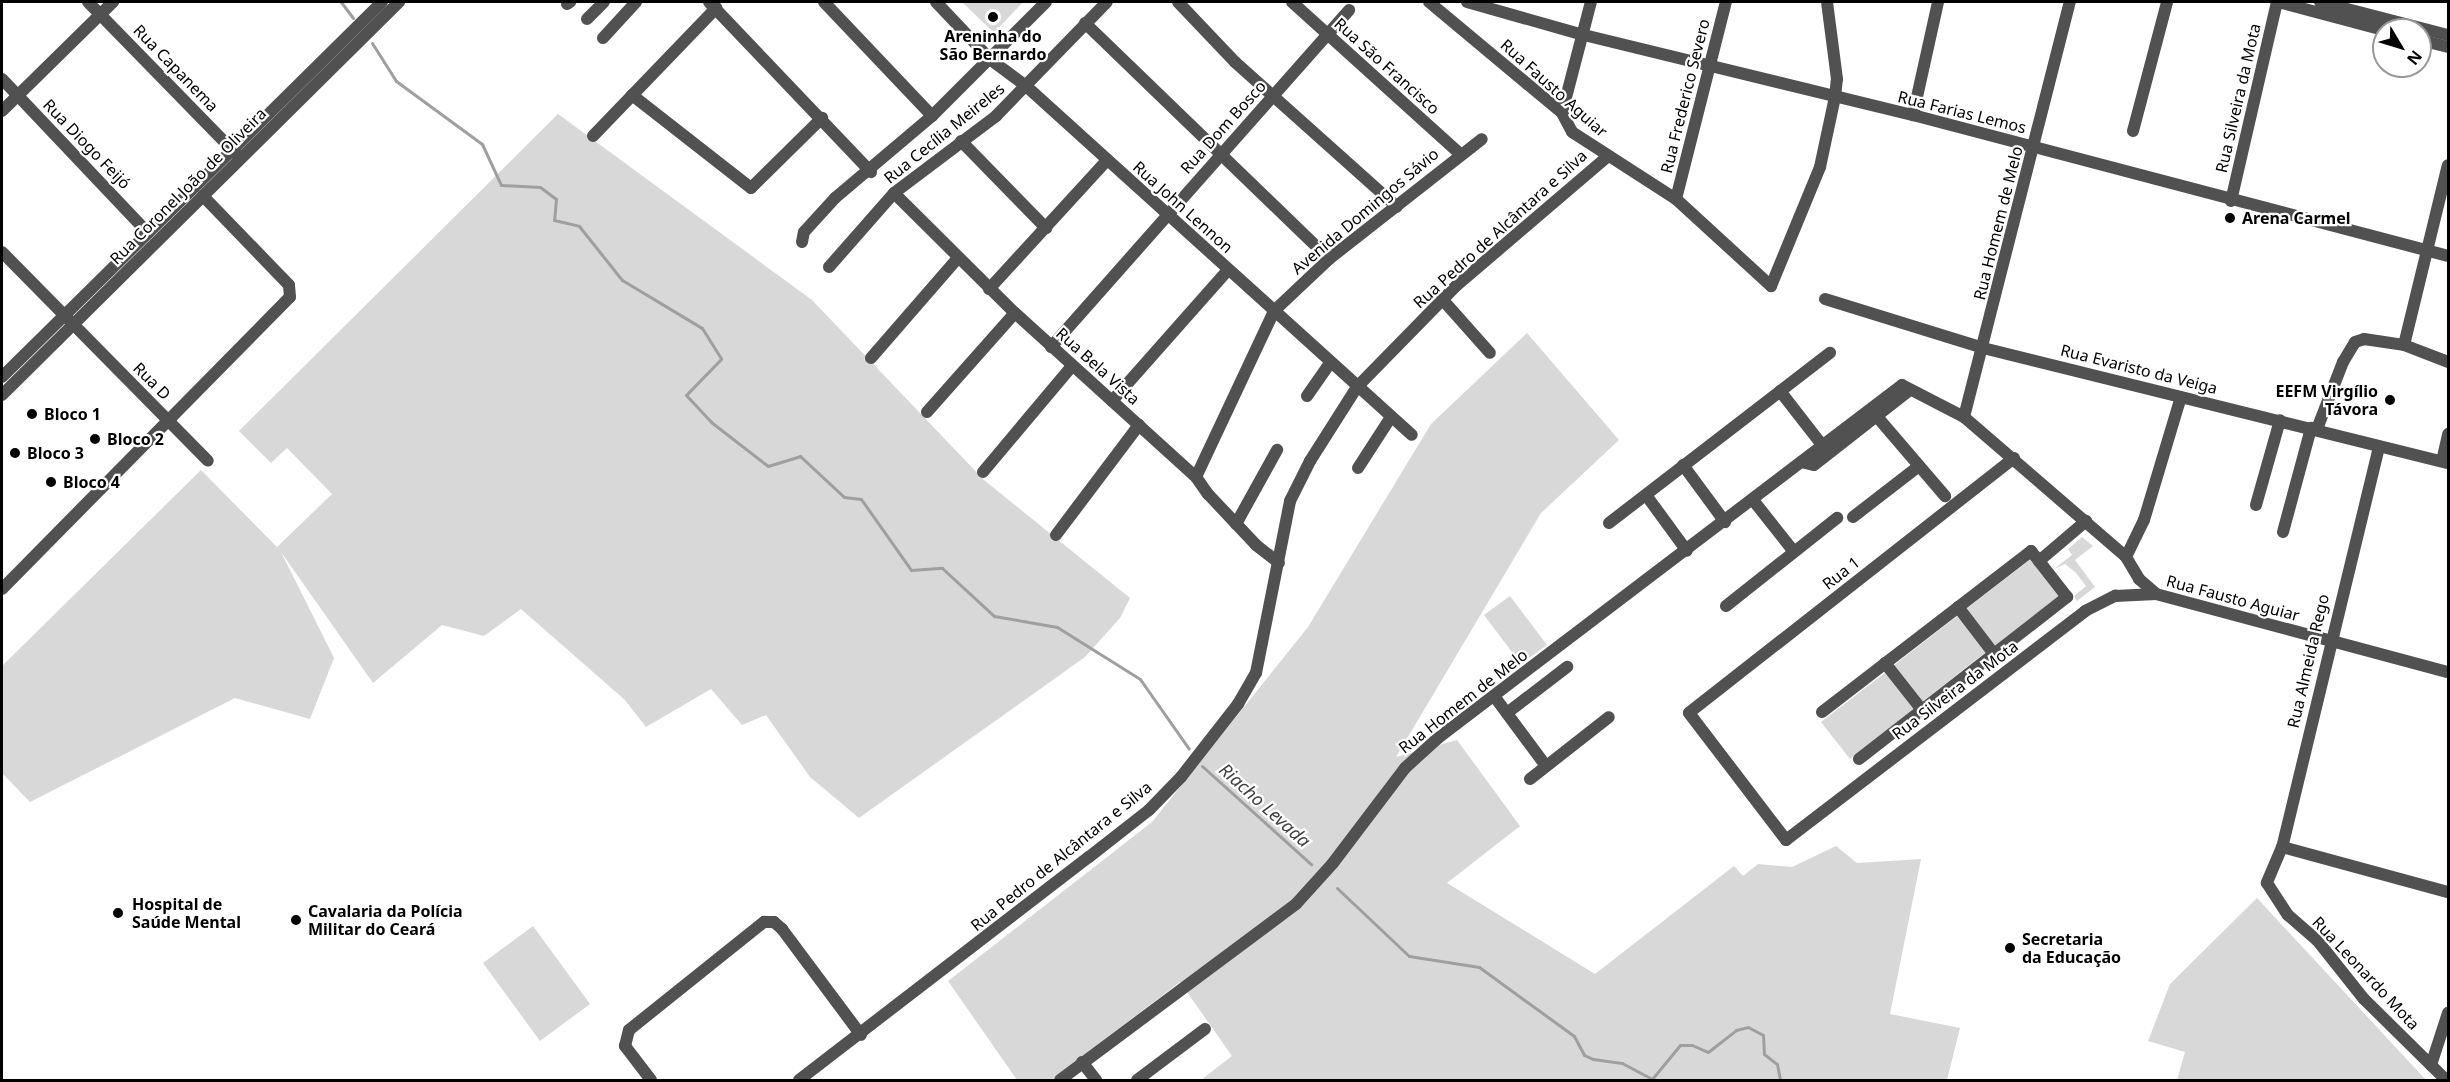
<!DOCTYPE html>
<meta charset="utf-8">
<style>
body{margin:0}
#map{position:relative;width:2450px;height:1082px;overflow:hidden;background:#fff;font-family:"Noto Sans",sans-serif}
div>[style]{position:absolute}
[style*='--x']{left:calc(var(--x)*1px);top:calc(var(--y)*1px);width:calc(var(--w)*1px);rotate:calc(var(--a)*1deg)}
.green>*{inset:0;background:#d8d8d8}
.stream>*{height:3px;margin:-1.5px;padding:0 1.5px;transform-origin:1.5px;border-radius:1.5px;background:#9f9f9f}
.minor>*{height:12px;margin:-6px;padding:0 6px;transform-origin:6px;border-radius:6px;background:#515151}
.tertiary>*{height:12px;margin:-6px;padding:0 6px;transform-origin:6px;border-radius:6px;background:#515151}
.dots>*{width:16px;height:16px;translate:-50% -50%;box-sizing:border-box;border:3px solid #fff;border-radius:50%}
span{translate:-50% -50%;white-space:nowrap;text-align:center;line-height:1.15;-webkit-text-stroke:4.5px #fff;paint-order:stroke}
.poi-label{font-size:16px;color:#000;font-weight:700}
.left{translate:0 -50%;text-align:left}
.right{translate:-100% -50%;text-align:right}
.street-label{font-size:16px;color:#000}
.water-label{font-size:18px;color:#404040;font-style:italic}
.frame{position:absolute;inset:0;border:3px solid #000;pointer-events:none}
.north{position:absolute;left:2372px;top:18px;width:60px;height:60px;box-sizing:border-box;background:#fff;border:2px solid #999;border-radius:50%;rotate:128deg;font-size:16px;font-weight:700;line-height:24px;text-align:center;color:#000}
.north::after{content:'';display:block;margin:auto;width:21px;height:27px;background:#000;clip-path:polygon(50% 0,100% 100%,50% 72%,0 100%)}
</style>
<div id="map">
<div class="green">
<div style="clip-path:polygon(962px 2px,1023px 2px,994px 33px)"></div>
<div style="clip-path:polygon(558px 114px,812px 300px,984px 480px,1130px 598px,1120px 618px,1085px 657px,859px 818px,810px 777px,766px 715px,742px 725px,711px 689px,646px 727px,625px 700px,521px 609px,484px 636px,442px 625px,373px 683px,281px 552px,334px 658px,310px 719px,235px 698px,30px 802px,2px 773px,2px 666px,201px 470px,277px 547px,332px 494px,287px 448px,271px 463px,239px 431px)"></div>
<div style="clip-path:polygon(1527px 333px,1619px 440px,1541px 513px,1396px 757px,1457px 740px,1520px 826px,1447px 883px,1595px 974px,1734px 866px,1743px 876px,1758px 864px,1792px 867px,1836px 846px,1857px 863px,1921px 859px,1890px 1014px,1960px 1028px,1947px 1080px,1201px 1080px,1232px 1056px,1180px 982px,1051px 1080px,1017px 1080px,948px 981px,1152px 822px,1308px 627px,1431px 424px)"></div>
<div style="clip-path:polygon(2082px 537px,2093px 546px,2075px 560px,2095px 587px,2077px 601px,2074px 596px,2086px 586px,2076px 573px,2065px 564px,2054px 569px,2072px 555px,2068px 549px)"></div>
<div style="clip-path:polygon(2031px 559px,2059px 596px,1995px 646px,1966px 609px)"></div>
<div style="clip-path:polygon(1510px 596px,1547px 645px,1521px 664px,1484px 615px)"></div>
<div style="clip-path:polygon(1957px 616px,1986px 652px,1922px 702px,1893px 666px)"></div>
<div style="clip-path:polygon(1886px 672px,1915px 708px,1850px 759px,1821px 722px)"></div>
<div style="clip-path:polygon(2257px 898px,2426px 1080px,2177px 1080px,2185px 1052px,2148px 1041px,2170px 984px)"></div>
<div style="clip-path:polygon(533px 926px,590px 1004px,540px 1041px,483px 963px)"></div>
</div>
<div class="stream">
<div style="--x:341;--y:2;--w:20;--a:53"></div>
<div style="--x:372;--y:43;--w:45;--a:57.7"></div>
<div style="--x:396;--y:81;--w:107;--a:36.2"></div>
<div style="--x:482;--y:144;--w:45;--a:65.1"></div>
<div style="--x:501;--y:185;--w:39;--a:3"></div>
<div style="--x:540;--y:187;--w:20;--a:37"></div>
<div style="--x:556;--y:199;--w:21;--a:95"></div>
<div style="--x:554;--y:220;--w:26;--a:13"></div>
<div style="--x:579;--y:226;--w:69;--a:51.5"></div>
<div style="--x:622;--y:280;--w:93;--a:31"></div>
<div style="--x:702;--y:328;--w:36;--a:58"></div>
<div style="--x:721;--y:359;--w:50;--a:134.2"></div>
<div style="--x:686;--y:395;--w:37;--a:47"></div>
<div style="--x:711;--y:422;--w:72;--a:37.7"></div>
<div style="--x:768;--y:466;--w:34;--a:-17"></div>
<div style="--x:800;--y:456;--w:60;--a:43"></div>
<div style="--x:844;--y:497;--w:17;--a:7"></div>
<div style="--x:861;--y:499;--w:87;--a:54.8"></div>
<div style="--x:911;--y:570;--w:31;--a:-4"></div>
<div style="--x:942;--y:568;--w:71;--a:42.7"></div>
<div style="--x:994;--y:616;--w:64;--a:9.9"></div>
<div style="--x:1057;--y:627;--w:98;--a:32.1"></div>
<div style="--x:1140;--y:679;--w:85;--a:55"></div>
<div style="--x:1202;--y:766;--w:147;--a:42"></div>
<div style="--x:1337;--y:888;--w:99;--a:43.4"></div>
<div style="--x:1409;--y:956;--w:71;--a:8.9"></div>
<div style="--x:1479;--y:967;--w:117;--a:36"></div>
<div style="--x:1574;--y:1036;--w:21;--a:62"></div>
<div style="--x:1584;--y:1055;--w:10;--a:24"></div>
<div style="--x:1593;--y:1059;--w:29;--a:8"></div>
<div style="--x:1622;--y:1063;--w:34;--a:28"></div>
<div style="--x:1652;--y:1079;--w:44;--a:-50.5"></div>
<div style="--x:1680;--y:1045;--w:12;--a:0"></div>
<div style="--x:1692;--y:1045;--w:17;--a:24"></div>
<div style="--x:1708;--y:1052;--w:36;--a:-38"></div>
<div style="--x:1736;--y:1030;--w:12;--a:-14"></div>
<div style="--x:1748;--y:1027;--w:17;--a:28"></div>
<div style="--x:1763;--y:1035;--w:19;--a:87"></div>
<div style="--x:1764;--y:1054;--w:16;--a:38"></div>
<div style="--x:1777;--y:1064;--w:16;--a:79"></div>
</div>
<div class="minor">
<div style="--x:88;--y:2;--w:216;--a:45.7"></div>
<div style="--x:709;--y:2;--w:235;--a:46.4"></div>
<div style="--x:824;--y:2;--w:157;--a:46.5"></div>
<div style="--x:936;--y:2;--w:80;--a:46.5"></div>
<div style="--x:991;--y:60;--w:44;--a:36.6"></div>
<div style="--x:1026;--y:86;--w:520;--a:42.12"></div>
<div style="--x:1178;--y:2;--w:83;--a:46.5"></div>
<div style="--x:1235;--y:62;--w:217;--a:41.8"></div>
<div style="--x:1292;--y:2;--w:227;--a:42.1"></div>
<div style="--x:1429;--y:2;--w:173;--a:39.8"></div>
<div style="--x:1562;--y:113;--w:21;--a:62"></div>
<div style="--x:1572;--y:132;--w:124;--a:32.8"></div>
<div style="--x:1676;--y:199;--w:129;--a:42.5"></div>
<div style="--x:1771;--y:286;--w:129;--a:-67.6"></div>
<div style="--x:1820;--y:167;--w:72;--a:-77.9"></div>
<div style="--x:1835;--y:97;--w:18;--a:-84"></div>
<div style="--x:1837;--y:79;--w:78;--a:-97.4"></div>
<div style="--x:1467;--y:2;--w:122;--a:15.8"></div>
<div style="--x:1584;--y:35;--w:339;--a:13.7"></div>
<div style="--x:1913;--y:115;--w:553;--a:14.76"></div>
<div style="--x:2278;--y:2;--w:110;--a:14.8"></div>
<div style="--x:2320;--y:2;--w:132;--a:14.5"></div>
<div style="--x:567;--y:4;--w:4;--a:-34"></div>
<div style="--x:587;--y:19;--w:24;--a:-45"></div>
<div style="--x:1085;--y:23;--w:339;--a:44"></div>
<div style="--x:603;--y:38;--w:49;--a:-47.5"></div>
<div style="--x:2420;--y:40;--w:29;--a:14"></div>
<div style="--x:2;--y:79;--w:212;--a:46.5"></div>
<div style="--x:632;--y:95;--w:151;--a:38"></div>
<div style="--x:751;--y:188;--w:100;--a:-44.6"></div>
<div style="--x:2;--y:111;--w:156;--a:-44.5"></div>
<div style="--x:1562;--y:113;--w:115;--a:-75.4"></div>
<div style="--x:1913;--y:115;--w:116;--a:-77.5"></div>
<div style="--x:2133;--y:131;--w:133;--a:-75.2"></div>
<div style="--x:593;--y:136;--w:178;--a:-46.1"></div>
<div style="--x:961;--y:141;--w:122;--a:45.7"></div>
<div style="--x:894;--y:193;--w:170;--a:44.8"></div>
<div style="--x:1015;--y:313;--w:244;--a:42.2"></div>
<div style="--x:1196;--y:477;--w:21;--a:55"></div>
<div style="--x:1208;--y:494;--w:70;--a:46.7"></div>
<div style="--x:1256;--y:545;--w:29;--a:38"></div>
<div style="--x:1676;--y:199;--w:203;--a:-75.8"></div>
<div style="--x:2231;--y:201;--w:204;--a:-77"></div>
<div style="--x:802;--y:242;--w:10;--a:-79"></div>
<div style="--x:804;--y:232;--w:46;--a:-47.6"></div>
<div style="--x:835;--y:198;--w:127;--a:-40.2"></div>
<div style="--x:932;--y:116;--w:161;--a:-45"></div>
<div style="--x:2;--y:252;--w:293;--a:45.4"></div>
<div style="--x:829;--y:267;--w:98;--a:-48.7"></div>
<div style="--x:894;--y:193;--w:128;--a:-37"></div>
<div style="--x:996;--y:116;--w:159;--a:-45.8"></div>
<div style="--x:989;--y:289;--w:175;--a:-47.5"></div>
<div style="--x:1442;--y:299;--w:72;--a:48.4"></div>
<div style="--x:1825;--y:299;--w:165;--a:17.2"></div>
<div style="--x:1983;--y:348;--w:479;--a:13.9"></div>
<div style="--x:2404;--y:345;--w:185;--a:-76.3"></div>
<div style="--x:1051;--y:347;--w:450;--a:-48.5"></div>
<div style="--x:871;--y:358;--w:133;--a:-49"></div>
<div style="--x:1780;--y:391;--w:68;--a:52.1"></div>
<div style="--x:1307;--y:396;--w:40;--a:-55.1"></div>
<div style="--x:1112;--y:401;--w:175;--a:-48.5"></div>
<div style="--x:927;--y:412;--w:132;--a:-48.4"></div>
<div style="--x:1873;--y:412;--w:111;--a:49.4"></div>
<div style="--x:1964;--y:417;--w:428;--a:-75.7"></div>
<div style="--x:2317;--y:429;--w:72;--a:-68.8"></div>
<div style="--x:2343;--y:362;--w:23;--a:-59"></div>
<div style="--x:2355;--y:342;--w:9;--a:-18"></div>
<div style="--x:2364;--y:339;--w:40;--a:8.5"></div>
<div style="--x:2404;--y:345;--w:47;--a:21.1"></div>
<div style="--x:2379;--y:447;--w:412;--a:103.6"></div>
<div style="--x:2282;--y:847;--w:39;--a:113"></div>
<div style="--x:2267;--y:883;--w:38;--a:57"></div>
<div style="--x:2288;--y:915;--w:38;--a:41"></div>
<div style="--x:2317;--y:940;--w:75;--a:51.5"></div>
<div style="--x:2364;--y:999;--w:115;--a:44.6"></div>
<div style="--x:2014;--y:458;--w:413;--a:141.9"></div>
<div style="--x:1689;--y:713;--w:160;--a:52.6"></div>
<div style="--x:1786;--y:840;--w:377;--a:-37.4"></div>
<div style="--x:2085;--y:611;--w:34;--a:-27"></div>
<div style="--x:2115;--y:596;--w:41;--a:-2.8"></div>
<div style="--x:2442;--y:461;--w:28;--a:-77"></div>
<div style="--x:1801;--y:462;--w:13;--a:13"></div>
<div style="--x:1814;--y:465;--w:122;--a:-38"></div>
<div style="--x:1683;--y:465;--w:71;--a:53.6"></div>
<div style="--x:1358;--y:468;--w:61;--a:-57.1"></div>
<div style="--x:983;--y:472;--w:138;--a:-50"></div>
<div style="--x:1196;--y:477;--w:183;--a:-64.8"></div>
<div style="--x:1274;--y:311;--w:76;--a:-43.4"></div>
<div style="--x:1329;--y:259;--w:194;--a:-38.1"></div>
<div style="--x:1646;--y:495;--w:69;--a:53.8"></div>
<div style="--x:1753;--y:500;--w:66;--a:51.7"></div>
<div style="--x:2256;--y:505;--w:88;--a:-74.2"></div>
<div style="--x:1853;--y:517;--w:83;--a:-37.7"></div>
<div style="--x:1609;--y:523;--w:279;--a:-37.6"></div>
<div style="--x:1236;--y:524;--w:85;--a:-61"></div>
<div style="--x:2283;--y:532;--w:108;--a:-74.9"></div>
<div style="--x:1056;--y:535;--w:138;--a:-53"></div>
<div style="--x:2126;--y:557;--w:41;--a:-64.1"></div>
<div style="--x:2144;--y:520;--w:128;--a:-73.3"></div>
<div style="--x:2;--y:589;--w:410;--a:-45.4"></div>
<div style="--x:290;--y:297;--w:12;--a:-95"></div>
<div style="--x:289;--y:285;--w:124;--a:-134"></div>
<div style="--x:1726;--y:606;--w:142;--a:-38.4"></div>
<div style="--x:1958;--y:607;--w:59;--a:52.5"></div>
<div style="--x:1885;--y:663;--w:60;--a:51.8"></div>
<div style="--x:1494;--y:696;--w:87;--a:53.4"></div>
<div style="--x:1822;--y:712;--w:264;--a:-37.6"></div>
<div style="--x:2031;--y:551;--w:13;--a:51"></div>
<div style="--x:1507;--y:713;--w:76;--a:-37.5"></div>
<div style="--x:1859;--y:759;--w:264;--a:-37.9"></div>
<div style="--x:2067;--y:597;--w:46;--a:-127.9"></div>
<div style="--x:2039;--y:561;--w:62;--a:-40.4"></div>
<div style="--x:1530;--y:779;--w:100;--a:-38.1"></div>
<div style="--x:2282;--y:847;--w:172;--a:15.2"></div>
<div style="--x:1082;--y:1062;--w:23;--a:52"></div>
<div style="--x:2431;--y:1065;--w:55;--a:-71.9"></div>
<div style="--x:651;--y:1080;--w:43;--a:-127.4"></div>
<div style="--x:625;--y:1046;--w:16;--a:-76"></div>
<div style="--x:629;--y:1030;--w:173;--a:-38.7"></div>
<div style="--x:764;--y:922;--w:10;--a:0"></div>
<div style="--x:774;--y:922;--w:11;--a:41"></div>
<div style="--x:782;--y:929;--w:132;--a:53.3"></div>
<div style="--x:799;--y:1080;--w:366;--a:-37.6"></div>
<div style="--x:1089;--y:857;--w:76;--a:-38.1"></div>
<div style="--x:1149;--y:810;--w:46;--a:-45.9"></div>
<div style="--x:1181;--y:777;--w:93;--a:-52"></div>
<div style="--x:1238;--y:704;--w:36;--a:-60"></div>
<div style="--x:1256;--y:673;--w:175;--a:-78.8"></div>
<div style="--x:1290;--y:501;--w:45;--a:-63.4"></div>
<div style="--x:1310;--y:461;--w:88;--a:-57.6"></div>
<div style="--x:1357;--y:387;--w:141;--a:-45.6"></div>
<div style="--x:1456;--y:286;--w:199;--a:-40.5"></div>
<div style="--x:1060;--y:1080;--w:294;--a:-36.7"></div>
<div style="--x:1296;--y:904;--w:55;--a:-47.9"></div>
<div style="--x:1333;--y:863;--w:119;--a:-52.8"></div>
<div style="--x:1405;--y:768;--w:45;--a:-42.3"></div>
<div style="--x:1438;--y:738;--w:583;--a:-37.26"></div>
<div style="--x:1902;--y:385;--w:70;--a:27.3"></div>
<div style="--x:1964;--y:417;--w:214;--a:40.8"></div>
<div style="--x:2126;--y:557;--w:26;--a:59"></div>
<div style="--x:2139;--y:579;--w:23;--a:41"></div>
<div style="--x:2156;--y:594;--w:302;--a:15"></div>
<div style="--x:1137;--y:1080;--w:85;--a:-36.9"></div>
</div>
<div class="tertiary">
<div style="--x:2;--y:377;--w:534;--a:-44.62"></div>
<div style="--x:2;--y:395;--w:559;--a:-44.71"></div>
</div>
<div class="dots">
<div style="left:993px;top:17px;background:#000"></div>
<div style="left:2230px;top:218px;background:#000"></div>
<div style="left:2390px;top:400px;background:#000"></div>
<div style="left:32px;top:414px;background:#000"></div>
<div style="left:95px;top:439px;background:#000"></div>
<div style="left:15px;top:453px;background:#000"></div>
<div style="left:51px;top:482px;background:#000"></div>
<div style="left:118px;top:913px;background:#000"></div>
<div style="left:296px;top:920px;background:#000"></div>
<div style="left:2010px;top:948px;background:#000"></div>
</div>
<div class="poi-label">
<span style="left:993px;top:45px">Areninha do<br>São Bernardo</span>
<span class="left" style="left:2242px;top:218px">Arena Carmel</span>
<span class="right" style="left:2378px;top:400px">EEFM Virgílio<br>Távora</span>
<span class="left" style="left:44px;top:414px">Bloco 1</span>
<span class="left" style="left:107px;top:439px">Bloco 2</span>
<span class="left" style="left:27px;top:453px">Bloco 3</span>
<span class="left" style="left:63px;top:482px">Bloco 4</span>
<span class="left" style="left:132px;top:913px">Hospital de<br>Saúde Mental</span>
<span class="left" style="left:308px;top:920px">Cavalaria da Polícia<br>Militar do Ceará</span>
<span class="left" style="left:2022px;top:948px">Secretaria<br>da Educação</span>
</div>
<div class="street-label">
<span style="left:1387px;top:66px;rotate:42deg">Rua São Francisco</span>
<span style="left:176px;top:68px;rotate:46deg">Rua Capanema</span>
<span style="left:1554px;top:88px;rotate:42deg">Rua Fausto Aguiar</span>
<span style="left:1685px;top:96px;rotate:-76deg">Rua Frederico Severo</span>
<span style="left:2238px;top:98px;rotate:-77deg">Rua Silveira da Mota</span>
<span style="left:1962px;top:112px;rotate:14deg">Rua Farias Lemos</span>
<span style="left:1223px;top:127px;rotate:-48deg">Rua Dom Bosco</span>
<span style="left:944px;top:133px;rotate:-39deg">Rua Cecília Meireles</span>
<span style="left:87px;top:144px;rotate:46deg">Rua Diogo Feijó</span>
<span style="left:188px;top:186px;rotate:-45deg">Rua Coronel João de Oliveira</span>
<span style="left:1183px;top:207px;rotate:42deg">Rua John Lennon</span>
<span style="left:1365px;top:211px;rotate:-40deg">Avenida Domingos Sávio</span>
<span style="left:1998px;top:223px;rotate:-76deg">Rua Homem de Melo</span>
<span style="left:1500px;top:229px;rotate:-42deg">Rua Pedro de Alcântara e Silva</span>
<span style="left:1098px;top:366px;rotate:42deg">Rua Bela Vista</span>
<span style="left:2139px;top:369px;rotate:14deg">Rua Evaristo da Veiga</span>
<span style="left:152px;top:381px;rotate:45deg">Rua D</span>
<span style="left:1841px;top:573px;rotate:-38deg">Rua 1</span>
<span style="left:2233px;top:598px;rotate:15deg">Rua Fausto Aguiar</span>
<span style="left:2308px;top:661px;rotate:-77deg">Rua Almeida Rego</span>
<span style="left:1955px;top:690px;rotate:-37deg">Rua Silveira da Mota</span>
<span style="left:1463px;top:701px;rotate:-38deg">Rua Homem de Melo</span>
<span style="left:1061px;top:856px;rotate:-39deg">Rua Pedro de Alcântara e Silva</span>
<span style="left:2366px;top:973px;rotate:47deg">Rua Leonardo Mota</span>
</div>
<div class="water-label">
<span style="left:1265px;top:805px;rotate:42deg">Riacho Levada</span>
</div>
<div class="frame"></div>
<div class="north">N</div>
</div>
